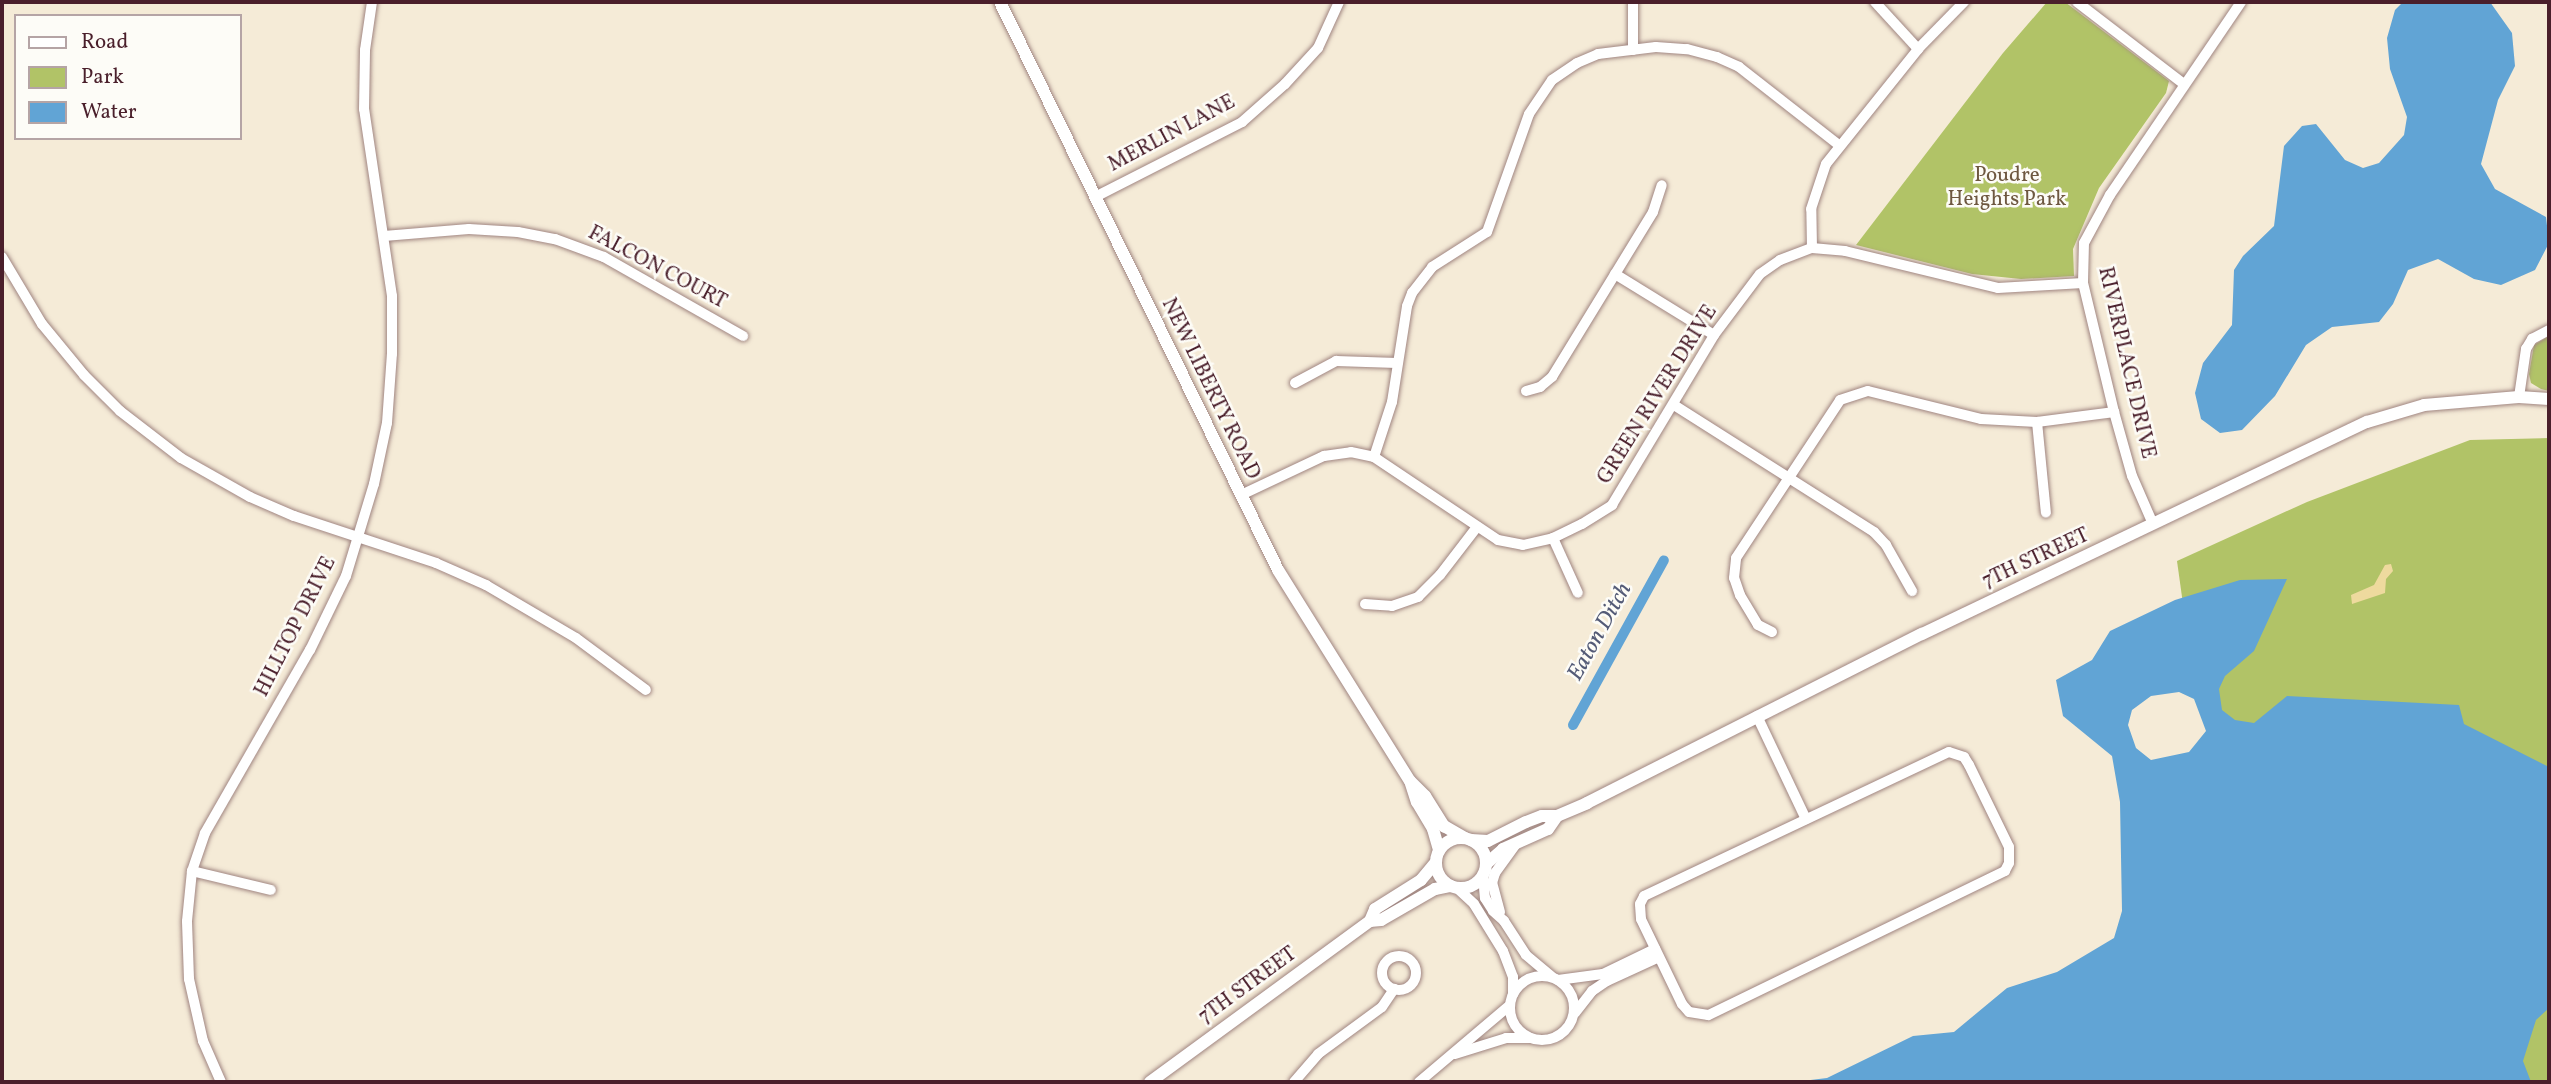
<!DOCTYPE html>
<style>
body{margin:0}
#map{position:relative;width:2551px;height:1084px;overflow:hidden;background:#f5ebd7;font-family:Vollkorn,serif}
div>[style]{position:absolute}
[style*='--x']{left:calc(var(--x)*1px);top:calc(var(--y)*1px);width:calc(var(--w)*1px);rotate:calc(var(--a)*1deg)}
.green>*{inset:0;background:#b1c367}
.sand>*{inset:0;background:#eeda9e}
.water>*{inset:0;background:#61a4d5}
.canal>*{height:10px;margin:-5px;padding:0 5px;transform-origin:5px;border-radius:5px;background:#61a4d5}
.roads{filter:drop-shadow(0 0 2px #a08581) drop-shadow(0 0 2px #a08581)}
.minor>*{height:10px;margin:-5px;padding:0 5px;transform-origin:5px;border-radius:5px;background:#fff}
.minor>.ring{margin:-5px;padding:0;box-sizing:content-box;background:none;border:10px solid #fff;border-radius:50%}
.tertiary>*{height:12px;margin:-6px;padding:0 6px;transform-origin:6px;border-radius:6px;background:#fff}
.tertiary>.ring{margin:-6px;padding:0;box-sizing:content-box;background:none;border:12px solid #fff;border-radius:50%}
span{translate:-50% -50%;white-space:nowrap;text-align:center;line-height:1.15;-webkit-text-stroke:5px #fdfcf7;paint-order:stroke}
.street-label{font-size:21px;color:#4a1f2b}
.park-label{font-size:21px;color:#6e5840}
.water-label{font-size:23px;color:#545b77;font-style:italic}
.frame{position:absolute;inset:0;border:4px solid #4a1f2b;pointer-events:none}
.legend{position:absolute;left:14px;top:14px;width:228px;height:126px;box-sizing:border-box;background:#fdfcf7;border:2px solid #b5a4a5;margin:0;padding:9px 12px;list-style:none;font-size:21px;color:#4a1f2b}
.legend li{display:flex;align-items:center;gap:14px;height:35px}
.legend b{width:35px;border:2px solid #b5a4a5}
</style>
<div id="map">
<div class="green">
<div style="clip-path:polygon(2047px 2px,2065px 2px,2169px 81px,2166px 93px,2099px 188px,2073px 249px,2074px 276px,2021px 279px,1972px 274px,1856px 245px,2003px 53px)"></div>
<div style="clip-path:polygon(2549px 336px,2549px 391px,2541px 389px,2531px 383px,2529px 374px,2534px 345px)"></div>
<div style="clip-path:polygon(2549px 438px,2549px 846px,2243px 768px,2189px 647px,2177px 561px,2307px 502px,2470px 440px)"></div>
<div style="clip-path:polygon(2549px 997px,2549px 1082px,2498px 1082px)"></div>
</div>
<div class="sand">
<div style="clip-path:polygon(2391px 564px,2393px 571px,2386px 579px,2385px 593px,2352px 604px,2351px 595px,2374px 585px,2385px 565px)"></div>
</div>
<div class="water">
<div style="clip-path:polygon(2403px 2px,2490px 2px,2512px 33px,2515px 66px,2498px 100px,2481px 164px,2495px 189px,2546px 217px,2549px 243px,2535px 270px,2501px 285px,2474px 279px,2438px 259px,2408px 270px,2393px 304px,2379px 322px,2332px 327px,2306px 345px,2275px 396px,2242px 430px,2220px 433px,2201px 419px,2195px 393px,2203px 363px,2232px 325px,2234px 270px,2243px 256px,2274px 226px,2284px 146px,2302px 126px,2316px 124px,2345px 160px,2363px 168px,2379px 163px,2404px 135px,2407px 117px,2390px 69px,2387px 38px,2395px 10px)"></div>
<div style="clip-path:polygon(evenodd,2287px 579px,2254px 651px,2225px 676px,2219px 689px,2222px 710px,2235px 720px,2254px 723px,2287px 696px,2459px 705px,2464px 724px,2549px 767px,2549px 1008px,2536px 1020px,2523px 1061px,2531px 1082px,1794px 1082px,1827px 1078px,1913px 1036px,1954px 1032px,2007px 988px,2057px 972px,2114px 938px,2122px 911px,2120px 802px,2112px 756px,2063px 716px,2056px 680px,2092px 660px,2110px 631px,2175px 600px,2240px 580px,2287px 579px,2179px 692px,2194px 699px,2206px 731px,2189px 752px,2151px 760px,2136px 748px,2128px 725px,2132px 710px,2151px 696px,2179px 692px)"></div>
</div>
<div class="canal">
<div style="--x:1573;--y:725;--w:188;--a:-61.1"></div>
</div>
<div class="roads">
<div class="minor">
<div style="--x:1633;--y:2;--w:48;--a:90"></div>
<div style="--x:1875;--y:2;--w:64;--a:47.5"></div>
<div style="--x:2077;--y:2;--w:135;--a:37.5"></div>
<div style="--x:1095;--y:197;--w:165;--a:-27"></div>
<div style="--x:1242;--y:122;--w:57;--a:-41.5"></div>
<div style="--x:1285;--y:84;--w:49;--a:-47.5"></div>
<div style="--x:1318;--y:48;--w:51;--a:-65.5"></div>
<div style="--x:384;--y:236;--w:85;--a:-4.7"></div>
<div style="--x:469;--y:229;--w:49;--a:3.5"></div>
<div style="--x:518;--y:232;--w:38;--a:11"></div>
<div style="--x:555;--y:239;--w:52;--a:20.2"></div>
<div style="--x:604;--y:257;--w:160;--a:29.6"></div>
<div style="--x:1812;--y:248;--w:39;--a:-91"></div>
<div style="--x:1811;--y:209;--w:47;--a:-71.6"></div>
<div style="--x:1826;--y:164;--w:147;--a:-51.3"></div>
<div style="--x:1918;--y:49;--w:66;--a:-45.6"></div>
<div style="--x:2;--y:257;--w:78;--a:59.2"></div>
<div style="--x:42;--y:324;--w:66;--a:50.5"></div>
<div style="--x:84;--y:375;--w:51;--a:45"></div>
<div style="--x:120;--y:411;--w:77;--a:37.6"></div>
<div style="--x:181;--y:458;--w:79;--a:29.5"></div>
<div style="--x:250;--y:497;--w:48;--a:23.4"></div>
<div style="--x:294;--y:516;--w:150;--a:18.3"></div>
<div style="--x:436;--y:563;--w:55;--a:23.7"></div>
<div style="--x:486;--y:585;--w:104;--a:30.5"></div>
<div style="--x:576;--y:638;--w:87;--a:36.6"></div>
<div style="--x:1615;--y:274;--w:116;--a:31.6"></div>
<div style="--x:1295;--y:383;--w:47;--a:-28.2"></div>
<div style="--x:1336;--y:361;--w:61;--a:1.9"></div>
<div style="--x:1526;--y:391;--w:15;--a:-16"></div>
<div style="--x:1540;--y:387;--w:16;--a:-40"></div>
<div style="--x:1552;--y:377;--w:193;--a:-58.5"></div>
<div style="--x:1653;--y:212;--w:28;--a:-72"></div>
<div style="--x:2519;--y:397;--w:49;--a:-81.7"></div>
<div style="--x:2526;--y:349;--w:12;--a:-59"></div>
<div style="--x:2532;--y:339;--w:19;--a:-28"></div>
<div style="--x:1674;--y:405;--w:237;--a:32.4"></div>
<div style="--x:1874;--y:532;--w:18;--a:47"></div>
<div style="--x:1886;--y:545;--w:53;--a:60.5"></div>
<div style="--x:2037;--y:422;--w:91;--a:84.4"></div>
<div style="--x:1374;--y:457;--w:58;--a:-71.9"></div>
<div style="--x:1392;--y:402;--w:97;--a:-81.1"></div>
<div style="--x:1407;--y:306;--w:14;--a:-69"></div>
<div style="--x:1412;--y:293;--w:33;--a:-52"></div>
<div style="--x:1432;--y:267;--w:65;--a:-32.5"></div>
<div style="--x:1487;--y:232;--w:125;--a:-70.4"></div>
<div style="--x:1529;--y:114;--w:41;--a:-55.9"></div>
<div style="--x:1552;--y:80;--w:30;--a:-34"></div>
<div style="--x:1577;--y:63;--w:23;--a:-23"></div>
<div style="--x:1598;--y:54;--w:58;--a:-6.9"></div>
<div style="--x:1656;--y:47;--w:31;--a:4"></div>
<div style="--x:1687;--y:49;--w:31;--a:15"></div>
<div style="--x:1717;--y:57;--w:24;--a:24"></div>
<div style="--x:1739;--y:67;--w:128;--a:38"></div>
<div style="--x:1241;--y:495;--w:92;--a:-25.2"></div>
<div style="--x:1324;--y:456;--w:27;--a:-8"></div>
<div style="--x:1351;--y:452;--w:24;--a:12"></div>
<div style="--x:1374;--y:457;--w:149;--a:33.8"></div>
<div style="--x:1498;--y:540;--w:25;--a:11"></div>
<div style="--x:1523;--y:545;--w:31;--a:-13"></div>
<div style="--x:1553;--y:538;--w:32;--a:-26"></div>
<div style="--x:1582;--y:524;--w:36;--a:-32"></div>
<div style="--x:1612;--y:505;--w:198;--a:-59"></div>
<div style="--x:1714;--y:335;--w:76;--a:-53"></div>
<div style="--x:1760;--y:274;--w:24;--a:-35"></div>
<div style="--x:1780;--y:260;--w:34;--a:-21"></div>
<div style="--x:1812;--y:248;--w:33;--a:5"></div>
<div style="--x:1845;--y:251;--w:157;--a:13.6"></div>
<div style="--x:1998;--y:288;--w:85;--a:-3.4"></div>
<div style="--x:2153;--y:524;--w:52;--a:-113.6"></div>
<div style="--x:2132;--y:476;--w:66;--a:-105.7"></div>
<div style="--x:2114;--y:412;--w:133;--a:-103.5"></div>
<div style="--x:2083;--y:283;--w:40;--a:-88.6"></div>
<div style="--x:2084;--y:243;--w:55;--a:-61.6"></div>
<div style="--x:2110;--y:195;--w:233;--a:-55.8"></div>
<div style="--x:1553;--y:538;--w:60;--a:65.6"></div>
<div style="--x:1365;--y:604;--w:27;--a:4"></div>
<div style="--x:1392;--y:606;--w:28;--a:-19"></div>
<div style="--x:1418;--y:597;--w:31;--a:-45"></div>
<div style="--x:1440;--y:575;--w:61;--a:-52.4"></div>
<div style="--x:1772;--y:632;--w:16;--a:-153"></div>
<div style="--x:1758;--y:625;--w:35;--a:-121"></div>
<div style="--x:1740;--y:595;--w:18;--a:-109"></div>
<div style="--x:1734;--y:578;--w:20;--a:-84"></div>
<div style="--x:1736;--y:558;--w:189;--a:-56.6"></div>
<div style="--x:1840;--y:400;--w:29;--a:-18"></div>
<div style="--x:1868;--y:391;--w:116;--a:13.9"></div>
<div style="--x:1981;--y:419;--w:56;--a:3.1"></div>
<div style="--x:2037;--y:422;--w:78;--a:-7.4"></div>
<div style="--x:1757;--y:716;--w:114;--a:64.6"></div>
<div style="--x:1949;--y:752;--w:16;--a:18"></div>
<div style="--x:1964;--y:757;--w:9;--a:58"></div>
<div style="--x:1969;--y:765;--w:91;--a:64"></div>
<div style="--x:2009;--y:847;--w:16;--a:90"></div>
<div style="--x:2009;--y:863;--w:9;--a:117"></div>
<div style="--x:2005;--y:871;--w:330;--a:154.1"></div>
<div style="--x:1708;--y:1015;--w:19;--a:-171"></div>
<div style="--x:1689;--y:1012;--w:11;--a:-131"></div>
<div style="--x:1682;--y:1004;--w:94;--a:-115.8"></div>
<div style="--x:1641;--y:919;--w:15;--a:-94"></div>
<div style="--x:1640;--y:904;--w:9;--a:-63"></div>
<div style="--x:1644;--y:896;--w:337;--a:-25.3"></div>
<div style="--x:192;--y:871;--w:81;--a:13.5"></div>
<div style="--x:1483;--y:876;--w:22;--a:85"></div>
<div style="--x:1485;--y:898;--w:15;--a:58"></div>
<div style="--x:1493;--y:911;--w:15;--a:42"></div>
<div style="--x:1504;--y:921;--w:40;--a:57.1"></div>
<div style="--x:1526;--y:955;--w:34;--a:40"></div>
<div style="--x:1457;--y:888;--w:23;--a:43"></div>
<div style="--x:1474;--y:904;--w:55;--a:58.3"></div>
<div style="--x:1503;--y:951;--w:28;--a:69"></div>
<div style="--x:1513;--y:977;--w:17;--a:90"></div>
<div style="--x:1500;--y:912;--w:30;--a:-105"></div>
<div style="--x:1492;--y:883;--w:10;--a:-73"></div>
<div style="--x:1495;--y:873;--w:36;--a:-54"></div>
<div class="ring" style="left:1382px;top:956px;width:24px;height:24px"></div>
<div class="ring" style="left:1510px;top:976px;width:54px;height:54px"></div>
<div style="--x:1558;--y:980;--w:45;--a:-7.6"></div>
<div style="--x:1603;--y:974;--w:58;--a:-25.7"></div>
<div style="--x:1575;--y:1013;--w:28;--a:-52"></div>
<div style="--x:1592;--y:991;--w:18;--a:-34"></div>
<div style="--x:1607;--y:981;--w:57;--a:-24.8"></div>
<div style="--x:1455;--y:1054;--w:53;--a:-17.4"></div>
<div style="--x:1506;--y:1038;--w:24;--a:0"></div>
<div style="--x:221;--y:1082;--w:45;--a:-113.7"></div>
<div style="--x:203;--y:1041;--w:64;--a:-102.7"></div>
<div style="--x:189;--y:979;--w:58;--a:-92"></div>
<div style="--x:187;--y:921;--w:50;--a:-84.3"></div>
<div style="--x:192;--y:871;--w:40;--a:-71.1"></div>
<div style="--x:205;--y:833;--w:211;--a:-60.2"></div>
<div style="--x:310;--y:650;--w:82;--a:-64.1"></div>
<div style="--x:346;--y:576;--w:96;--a:-73.1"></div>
<div style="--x:374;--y:484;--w:62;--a:-78"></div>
<div style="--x:387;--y:423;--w:69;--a:-85.9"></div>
<div style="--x:392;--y:354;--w:58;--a:-90"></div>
<div style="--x:392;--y:296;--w:189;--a:-98.5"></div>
<div style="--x:364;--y:109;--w:59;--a:-89"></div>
<div style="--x:365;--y:50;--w:49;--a:-81.7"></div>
<div style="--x:1294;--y:1082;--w:37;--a:-49"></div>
<div style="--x:1318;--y:1054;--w:79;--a:-36.3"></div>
<div style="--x:1382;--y:1007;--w:22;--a:-56"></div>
<div style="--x:1419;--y:1082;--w:119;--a:-40.2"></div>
</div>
<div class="tertiary">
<div style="--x:1000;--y:2;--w:632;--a:63.92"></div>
<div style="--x:1278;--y:570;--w:249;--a:58"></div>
<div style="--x:1410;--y:781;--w:21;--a:45"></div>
<div style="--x:1425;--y:796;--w:36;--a:58"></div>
<div style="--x:1444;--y:826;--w:24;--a:30"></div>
<div style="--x:1411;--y:784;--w:19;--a:72"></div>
<div style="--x:1417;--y:802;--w:31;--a:59"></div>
<div style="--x:1433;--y:829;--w:22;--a:74"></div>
<div class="ring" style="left:1436px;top:838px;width:38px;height:38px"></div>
<div style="--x:1471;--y:840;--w:17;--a:3"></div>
<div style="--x:1488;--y:841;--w:42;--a:-26.6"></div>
<div style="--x:1526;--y:822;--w:17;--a:-21"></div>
<div style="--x:1542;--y:816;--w:15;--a:0"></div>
<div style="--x:1557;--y:816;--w:33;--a:-23"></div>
<div style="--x:1587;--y:803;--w:375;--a:-26.8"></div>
<div style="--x:1922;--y:634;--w:493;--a:-25.5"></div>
<div style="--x:2367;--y:422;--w:59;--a:-16.6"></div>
<div style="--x:2424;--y:405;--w:95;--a:-4.8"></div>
<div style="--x:2519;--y:397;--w:30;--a:4"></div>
<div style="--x:1486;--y:864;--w:23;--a:-41"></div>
<div style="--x:1503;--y:849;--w:49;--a:-24"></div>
<div style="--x:1548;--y:829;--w:16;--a:-55"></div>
<div style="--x:1370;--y:921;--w:13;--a:-67"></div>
<div style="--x:1375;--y:909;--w:54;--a:-32.2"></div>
<div style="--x:1421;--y:880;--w:23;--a:-50"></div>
<div style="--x:1150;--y:1082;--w:273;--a:-36.2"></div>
<div style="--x:1370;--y:921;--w:11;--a:-5"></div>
<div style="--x:1381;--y:920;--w:62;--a:-29.9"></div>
<div style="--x:1435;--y:889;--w:16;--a:-11"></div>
</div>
</div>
<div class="street-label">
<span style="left:1172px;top:134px;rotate:-28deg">MERLIN LANE</span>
<span style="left:657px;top:268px;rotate:28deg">FALCON COURT</span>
<span style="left:2126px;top:363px;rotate:77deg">RIVERPLACE DRIVE</span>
<span style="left:1210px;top:389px;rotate:64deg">NEW LIBERTY ROAD</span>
<span style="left:1658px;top:395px;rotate:-58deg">GREEN RIVER DRIVE</span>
<span style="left:2036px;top:559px;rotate:-25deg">7TH STREET</span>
<span style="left:296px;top:627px;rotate:-63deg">HILLTOP DRIVE</span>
<span style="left:1248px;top:986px;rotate:-36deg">7TH STREET</span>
</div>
<div class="park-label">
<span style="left:2007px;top:188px">Poudre<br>Heights Park</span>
</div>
<div class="water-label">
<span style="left:1600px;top:632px;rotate:-61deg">Eaton Ditch</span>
</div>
<div class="frame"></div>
<ul class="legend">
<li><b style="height:9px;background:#fff"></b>Road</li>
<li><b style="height:19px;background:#b1c367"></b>Park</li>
<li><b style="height:19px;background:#61a4d5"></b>Water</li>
</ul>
</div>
